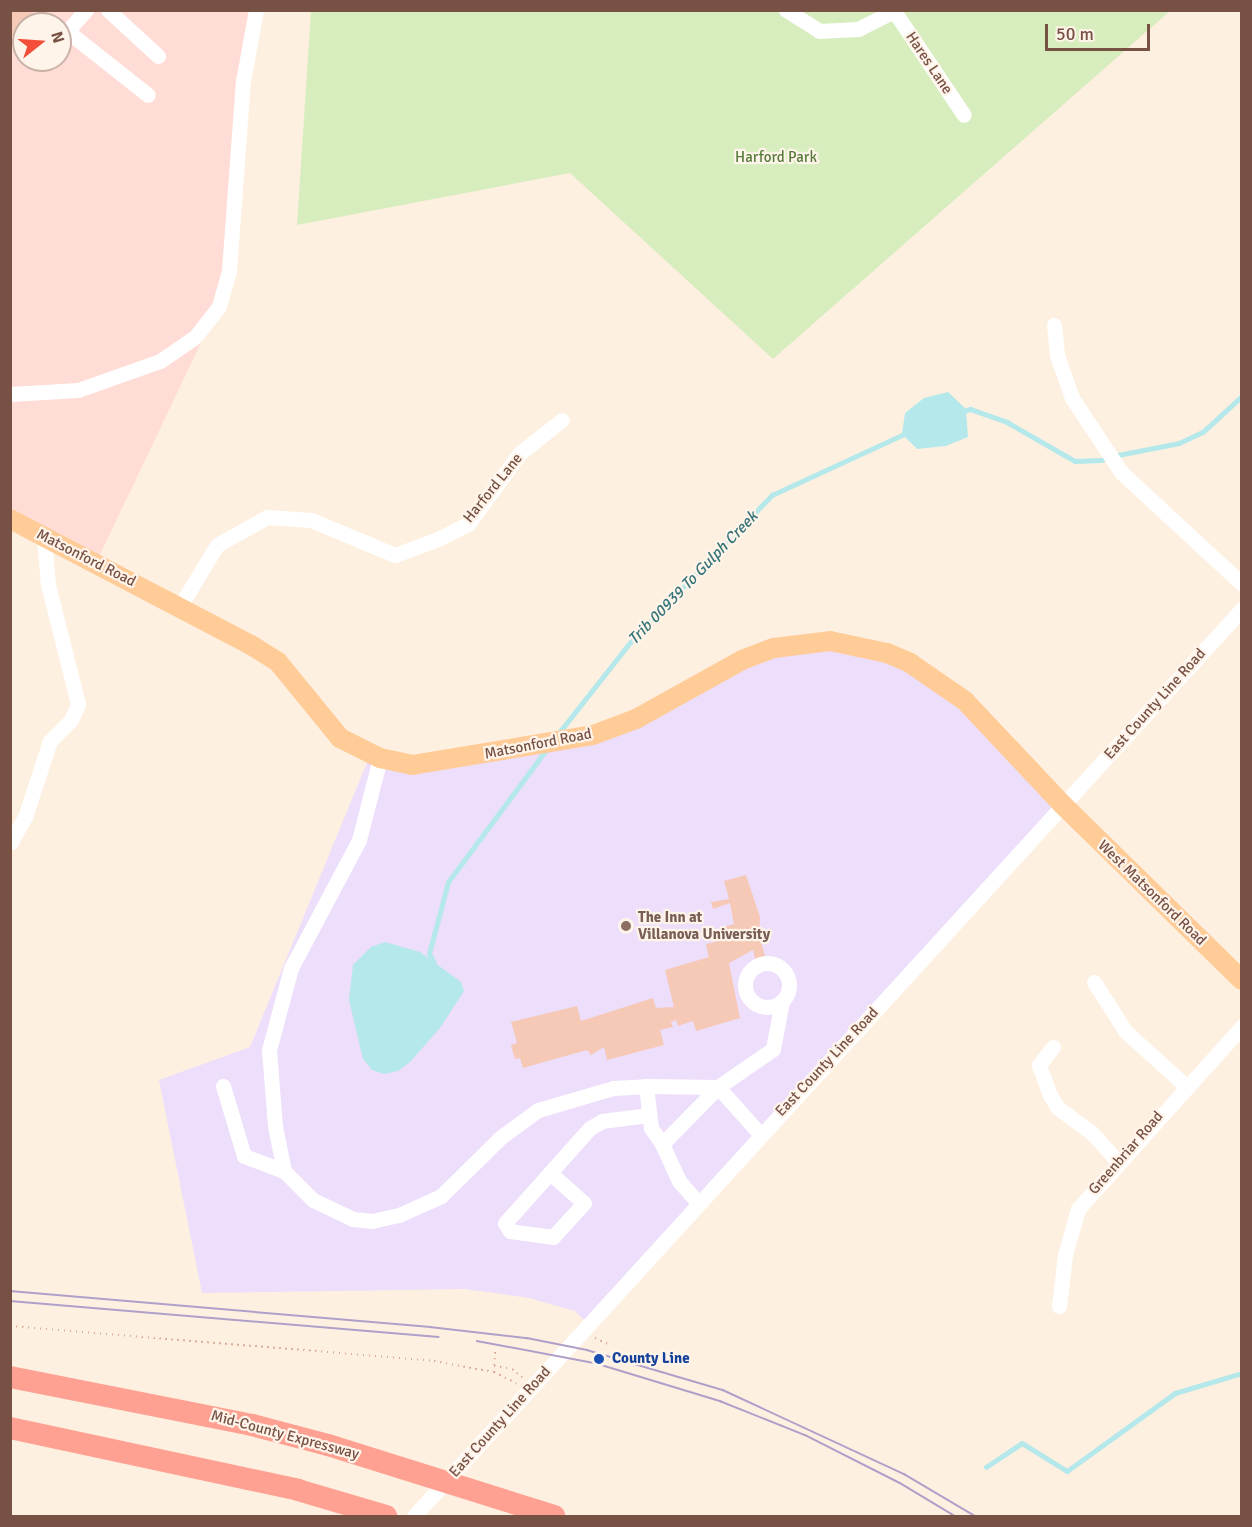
<!DOCTYPE html>
<style>
body{margin:0}
#map{position:relative;width:1252px;height:1527px;overflow:hidden;background:#fef0e1;font-family:Signika,sans-serif}
div>[style]{position:absolute}
[style*='--x']{left:calc(var(--x)*1px);top:calc(var(--y)*1px);width:calc(var(--w)*1px);rotate:calc(var(--a)*1deg)}
.commercial>*{inset:0;background:#ffdcd5}
.education>*{inset:0;background:#eddefb}
.green>*{inset:0;background:#d7edbe}
.water>*{inset:0;background:#b4e8ea}
.stream>*{height:4.5px;margin:-2.25px;padding:0 2.25px;transform-origin:2.25px;border-radius:2.25px;background:#b4e8ea}
.building>*{inset:0;background:#f6c8b6}
.path>*{height:2px;margin-top:-1px;transform-origin:0;background:repeating-linear-gradient(90deg,#dbab99 0 1.5px,transparent 0 6px)}
.minor>*{height:15px;margin:-7.5px;padding:0 7.5px;transform-origin:7.5px;border-radius:7.5px;background:#fff}
.minor>.ring{margin:-7.5px;padding:0;box-sizing:content-box;background:none;border:15px solid #fff;border-radius:50%}
.major>*{height:20px;margin:-10px;padding:0 10px;transform-origin:10px;border-radius:10px;background:#ffcc98}
.highway>*{height:22px;margin:-11px;padding:0 11px;transform-origin:11px;border-radius:11px;background:#ffa192}
.tram>*{height:1.5px;margin:-0.75px;padding:0 0.75px;transform-origin:0.75px;border-radius:0.75px;background:#b09fc9}
.dots>*{width:16px;height:16px;translate:-50% -50%;box-sizing:border-box;border:3px solid #fff4ea;border-radius:50%}
span{translate:-50% -50%;white-space:nowrap;text-align:center;line-height:1.15;-webkit-text-stroke:4.5px #fff4ea;paint-order:stroke}
.street-label{font-size:15px;color:#785145}
.park-label{font-size:15px;color:#547a3a}
.education-label{font-size:15px;color:#785e54;font-weight:700}
.left{translate:0 -50%;text-align:left}
.transit-label{font-size:15px;color:#164399;font-weight:700}
.water-label{font-size:16px;color:#357578;font-style:italic}
.frame{position:absolute;inset:0;border:12px solid #785145;pointer-events:none}
.north{position:absolute;left:12px;top:12px;width:60px;height:60px;box-sizing:border-box;background:#fff4ea;border:2px solid #c9b3a8;border-radius:50%;rotate:73deg;font-size:16px;font-weight:700;line-height:24px;text-align:center;color:#785145}
.north::after{content:'';display:block;margin:auto;width:21px;height:27px;background:#f44e3a;clip-path:polygon(50% 0,100% 100%,50% 72%,0 100%)}
.scale{position:absolute;left:1045px;top:24px;width:105px;height:27px;box-sizing:border-box;border:3px solid #785145;border-top:0;padding-left:8px;font-size:18px;line-height:21px;white-space:nowrap;color:#785145;-webkit-text-stroke:4px #fff4ea;paint-order:stroke}
</style>
<div id="map">
<div class="commercial">
<div style="clip-path:polygon(evenodd,10px 11px,256px 11px,219px 305px,96px 563px,11px 519px,10px 11px,24px 24px,60px 24px,60px 60px,24px 60px,24px 24px)"></div>
</div>
<div class="education">
<div style="clip-path:polygon(802px 642px,910px 663px,1063px 805px,589px 1325px,575px 1311px,529px 1298px,465px 1289px,202px 1293px,159px 1080px,250px 1047px,371px 753px,412px 765px,593px 735px)"></div>
</div>
<div class="green">
<div style="clip-path:polygon(311px 11px,1170px 11px,773px 359px,570px 173px,297px 225px)"></div>
</div>
<div class="water">
<div style="clip-path:polygon(948px 392px,966px 409px,968px 437px,946px 446px,917px 449px,902px 434px,905px 413px,924px 398px)"></div>
<div style="clip-path:polygon(385px 942px,420px 952px,461px 982px,464px 991px,440px 1028px,410px 1062px,398px 1071px,384px 1074px,372px 1070px,363px 1059px,349px 1000px,353px 965px,371px 947px)"></div>
</div>
<div class="stream">
<div style="--x:962;--y:412;--w:9;--a:-21"></div>
<div style="--x:970;--y:409;--w:39;--a:19"></div>
<div style="--x:1007;--y:422;--w:78;--a:29.8"></div>
<div style="--x:1075;--y:461;--w:27;--a:-2"></div>
<div style="--x:1118;--y:455;--w:62;--a:-11.1"></div>
<div style="--x:1179;--y:443;--w:26;--a:-25"></div>
<div style="--x:1203;--y:432;--w:53;--a:-42.7"></div>
<div style="--x:558;--y:734;--w:120;--a:-51.8"></div>
<div style="--x:632;--y:640;--w:202;--a:-46"></div>
<div style="--x:772;--y:495;--w:148;--a:-24.8"></div>
<div style="--x:434;--y:963;--w:10;--a:-119"></div>
<div style="--x:429;--y:954;--w:74;--a:-75.2"></div>
<div style="--x:448;--y:882;--w:164;--a:-53.4"></div>
<div style="--x:986;--y:1467;--w:43;--a:-33.7"></div>
<div style="--x:1022;--y:1443;--w:53;--a:31.9"></div>
<div style="--x:1067;--y:1471;--w:133;--a:-35.8"></div>
<div style="--x:1175;--y:1393;--w:70;--a:-16.6"></div>
</div>
<div class="building">
<div style="clip-path:polygon(10px 10px,35px 10px,10px 38px)"></div>
<div style="clip-path:polygon(746px 875px,760px 917px,759px 934px,765px 956px,755px 959px,753px 950px,729px 963px,740px 1018px,696px 1031px,693px 1021px,678px 1026px,676px 1020px,671px 1022px,673px 1027px,660px 1030px,664px 1045px,607px 1060px,604px 1047px,591px 1055px,587px 1050px,523px 1068px,520px 1058px,515px 1059px,511px 1045px,517px 1043px,511px 1022px,577px 1006px,581px 1021px,653px 998px,656px 1008px,674px 1007px,665px 970px,709px 957px,706px 944px,727px 939px,724px 927px,734px 924px,730px 903px,713px 909px,711px 902px,729px 899px,724px 881px)"></div>
</div>
<div class="path">
<div style="--x:10;--y:1326;--w:425;--a:4.7"></div>
<div style="--x:434;--y:1361;--w:61;--a:10.4"></div>
<div style="--x:494;--y:1372;--w:25;--a:27"></div>
<div style="--x:595;--y:1338;--w:17;--a:25"></div>
<div style="--x:495;--y:1352;--w:14;--a:94"></div>
<div style="--x:494;--y:1366;--w:18;--a:9"></div>
<div style="--x:512;--y:1369;--w:13;--a:39"></div>
</div>
<div class="minor">
<div style="--x:108;--y:10;--w:68;--a:42.6"></div>
<div style="--x:786;--y:10;--w:39;--a:32"></div>
<div style="--x:819;--y:31;--w:39;--a:-3"></div>
<div style="--x:858;--y:29;--w:40;--a:-26.6"></div>
<div style="--x:894;--y:11;--w:125;--a:56.1"></div>
<div style="--x:67;--y:31;--w:103;--a:38.3"></div>
<div style="--x:60;--y:39;--w:39;--a:-48"></div>
<div style="--x:37;--y:62;--w:4;--a:-34"></div>
<div style="--x:1054;--y:325;--w:30;--a:84"></div>
<div style="--x:1057;--y:355;--w:46;--a:70.8"></div>
<div style="--x:1072;--y:398;--w:89;--a:56.5"></div>
<div style="--x:1121;--y:472;--w:165;--a:42.8"></div>
<div style="--x:10;--y:394;--w:68;--a:-3.4"></div>
<div style="--x:78;--y:390;--w:87;--a:-19.5"></div>
<div style="--x:160;--y:361;--w:42;--a:-34.4"></div>
<div style="--x:195;--y:337;--w:39;--a:-52"></div>
<div style="--x:219;--y:306;--w:37;--a:-74"></div>
<div style="--x:229;--y:270;--w:190;--a:-85.8"></div>
<div style="--x:243;--y:81;--w:72;--a:-79.6"></div>
<div style="--x:180;--y:606;--w:71;--a:-58.8"></div>
<div style="--x:217;--y:545;--w:57;--a:-29.2"></div>
<div style="--x:267;--y:517;--w:44;--a:3.9"></div>
<div style="--x:311;--y:520;--w:91;--a:22.6"></div>
<div style="--x:395;--y:555;--w:46;--a:-20.4"></div>
<div style="--x:438;--y:539;--w:34;--a:-27"></div>
<div style="--x:468;--y:524;--w:88;--a:-53.8"></div>
<div style="--x:520;--y:453;--w:53;--a:-38.2"></div>
<div style="--x:11;--y:842;--w:29;--a:-61"></div>
<div style="--x:25;--y:817;--w:80;--a:-71.8"></div>
<div style="--x:50;--y:741;--w:30;--a:-45"></div>
<div style="--x:71;--y:720;--w:17;--a:-66"></div>
<div style="--x:78;--y:704;--w:123;--a:-104.1"></div>
<div style="--x:48;--y:585;--w:49;--a:-94.7"></div>
<div class="ring" style="left:745px;top:963px;width:29px;height:29px"></div>
<div style="--x:1094;--y:982;--w:59;--a:57.4"></div>
<div style="--x:1126;--y:1032;--w:79;--a:41.9"></div>
<div style="--x:1053;--y:1047;--w:23;--a:128"></div>
<div style="--x:1039;--y:1065;--w:32;--a:70"></div>
<div style="--x:1050;--y:1095;--w:15;--a:58"></div>
<div style="--x:1058;--y:1108;--w:42;--a:36.3"></div>
<div style="--x:1092;--y:1133;--w:39;--a:48"></div>
<div style="--x:223;--y:1086;--w:73;--a:73.3"></div>
<div style="--x:244;--y:1156;--w:43;--a:20.6"></div>
<div style="--x:284;--y:1171;--w:46;--a:-101.3"></div>
<div style="--x:275;--y:1126;--w:76;--a:-94.5"></div>
<div style="--x:269;--y:1050;--w:85;--a:-75"></div>
<div style="--x:291;--y:968;--w:145;--a:-62"></div>
<div style="--x:359;--y:840;--w:85;--a:-75.6"></div>
<div style="--x:760;--y:1134;--w:63;--a:-131.8"></div>
<div style="--x:718;--y:1087;--w:72;--a:-179.2"></div>
<div style="--x:646;--y:1086;--w:42;--a:83.2"></div>
<div style="--x:651;--y:1128;--w:19;--a:55"></div>
<div style="--x:662;--y:1144;--w:80;--a:-45.5"></div>
<div style="--x:718;--y:1087;--w:67;--a:-34.6"></div>
<div style="--x:773;--y:1049;--w:49;--a:-79.4"></div>
<div style="--x:662;--y:1144;--w:41;--a:65.3"></div>
<div style="--x:679;--y:1181;--w:29;--a:49"></div>
<div style="--x:284;--y:1171;--w:41;--a:45"></div>
<div style="--x:313;--y:1200;--w:44;--a:25.4"></div>
<div style="--x:353;--y:1219;--w:19;--a:6"></div>
<div style="--x:372;--y:1221;--w:28;--a:-13"></div>
<div style="--x:399;--y:1215;--w:46;--a:-24.3"></div>
<div style="--x:441;--y:1196;--w:84;--a:-44.5"></div>
<div style="--x:501;--y:1137;--w:46;--a:-36.1"></div>
<div style="--x:538;--y:1110;--w:78;--a:-16.3"></div>
<div style="--x:613;--y:1088;--w:33;--a:-3"></div>
<div style="--x:550;--y:1173;--w:45;--a:41.4"></div>
<div style="--x:584;--y:1203;--w:46;--a:132.4"></div>
<div style="--x:553;--y:1237;--w:43;--a:-172.1"></div>
<div style="--x:510;--y:1231;--w:9;--a:-122"></div>
<div style="--x:505;--y:1223;--w:127;--a:-48.2"></div>
<div style="--x:590;--y:1128;--w:14;--a:-30"></div>
<div style="--x:602;--y:1121;--w:46;--a:-7.4"></div>
<div style="--x:1059;--y:1306;--w:51;--a:-83.3"></div>
<div style="--x:1065;--y:1255;--w:48;--a:-74.2"></div>
<div style="--x:1078;--y:1209;--w:246;--a:-48.1"></div>
<div style="--x:414;--y:1516;--w:1228;--a:-47.61"></div>
</div>
<div class="major">
<div style="--x:10;--y:519;--w:272;--a:27.6"></div>
<div style="--x:251;--y:645;--w:32;--a:32"></div>
<div style="--x:278;--y:662;--w:98;--a:50.8"></div>
<div style="--x:340;--y:738;--w:45;--a:26.6"></div>
<div style="--x:380;--y:758;--w:33;--a:12"></div>
<div style="--x:412;--y:765;--w:183;--a:-9.4"></div>
<div style="--x:593;--y:735;--w:46;--a:-20.4"></div>
<div style="--x:636;--y:719;--w:121;--a:-29.1"></div>
<div style="--x:742;--y:660;--w:34;--a:-21"></div>
<div style="--x:774;--y:648;--w:56;--a:-7.1"></div>
<div style="--x:830;--y:641;--w:58;--a:11.9"></div>
<div style="--x:887;--y:653;--w:25;--a:23"></div>
<div style="--x:910;--y:663;--w:67;--a:34.6"></div>
<div style="--x:965;--y:701;--w:143;--a:46.7"></div>
<div style="--x:1063;--y:805;--w:250;--a:44.4"></div>
</div>
<div class="highway">
<div style="--x:10;--y:1377;--w:247;--a:11.2"></div>
<div style="--x:252;--y:1425;--w:79;--a:14.7"></div>
<div style="--x:328;--y:1445;--w:237;--a:17.4"></div>
<div style="--x:10;--y:1428;--w:295;--a:12.1"></div>
<div style="--x:298;--y:1490;--w:92;--a:16.5"></div>
</div>
<div class="tram">
<div style="--x:10;--y:1291;--w:422;--a:4.9"></div>
<div style="--x:430;--y:1327;--w:98;--a:6.5"></div>
<div style="--x:527;--y:1338;--w:61;--a:11.3"></div>
<div style="--x:587;--y:1350;--w:142;--a:16.4"></div>
<div style="--x:723;--y:1390;--w:200;--a:24.9"></div>
<div style="--x:904;--y:1474;--w:82;--a:30.6"></div>
<div style="--x:10;--y:1301;--w:430;--a:4.8"></div>
<div style="--x:477;--y:1341;--w:120;--a:10.6"></div>
<div style="--x:595;--y:1363;--w:131;--a:16.9"></div>
<div style="--x:720;--y:1401;--w:92;--a:21.8"></div>
<div style="--x:805;--y:1435;--w:106;--a:26.8"></div>
<div style="--x:900;--y:1483;--w:64;--a:31"></div>
</div>
<div class="dots">
<div style="left:626px;top:926px;background:#8d6e63"></div>
<div style="left:599px;top:1359px;background:#1a4fb4"></div>
</div>
<div class="street-label">
<span style="left:929px;top:63px;rotate:56deg">Hares Lane</span>
<span style="left:493px;top:488px;rotate:-51deg">Harford Lane</span>
<span style="left:86px;top:558px;rotate:27deg">Matsonford Road</span>
<span style="left:1155px;top:704px;rotate:-48deg">East County Line Road</span>
<span style="left:538px;top:744px;rotate:-11deg">Matsonford Road</span>
<span style="left:1152px;top:893px;rotate:44deg">West Matsonford Road</span>
<span style="left:827px;top:1062px;rotate:-47deg">East County Line Road</span>
<span style="left:1126px;top:1153px;rotate:-49deg">Greenbriar Road</span>
<span style="left:500px;top:1422px;rotate:-48deg">East County Line Road</span>
<span style="left:285px;top:1435px;rotate:15deg">Mid-County Expressway</span>
</div>
<div class="park-label">
<span style="left:776px;top:158px">Harford Park</span>
</div>
<div class="education-label">
<span class="left" style="left:638px;top:926px">The Inn at<br>Villanova University</span>
</div>
<div class="transit-label">
<span class="left" style="left:612px;top:1359px">County Line</span>
</div>
<div class="water-label">
<span style="left:693px;top:578px;rotate:-46deg">Trib 00939 To Gulph Creek</span>
</div>
<div class="frame"></div>
<div class="north">N</div>
<div class="scale">50 m</div>
</div>
